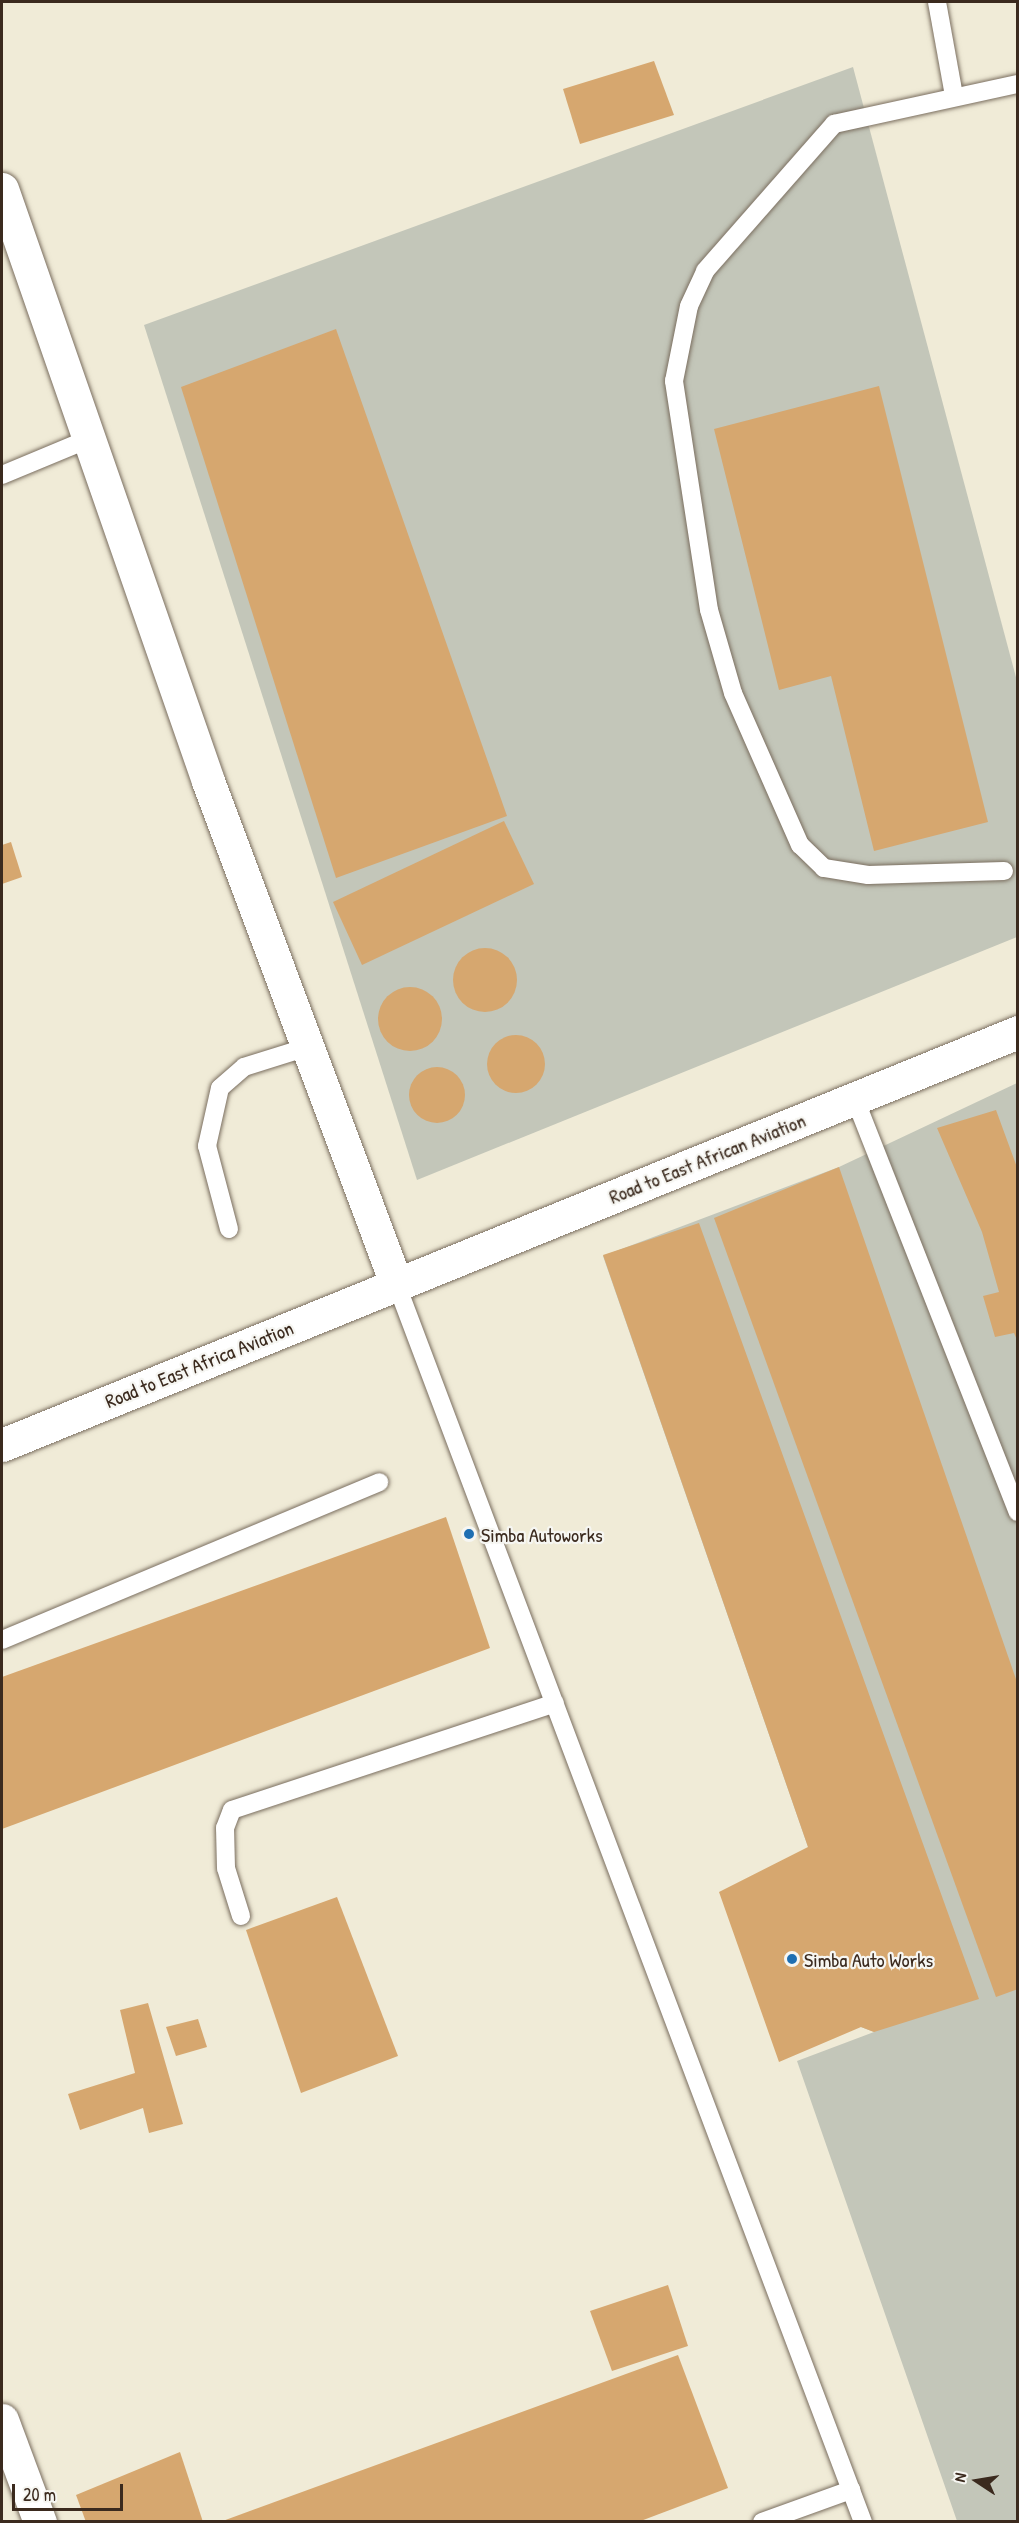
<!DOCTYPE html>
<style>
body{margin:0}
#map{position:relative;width:1019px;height:2523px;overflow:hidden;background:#f0ebd7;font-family:"Patrick Hand",sans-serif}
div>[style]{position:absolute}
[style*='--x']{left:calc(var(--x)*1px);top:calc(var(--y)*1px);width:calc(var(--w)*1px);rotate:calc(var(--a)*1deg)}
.industrial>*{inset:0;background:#c3c6b9}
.building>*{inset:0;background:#d6a76f}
.round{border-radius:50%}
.roads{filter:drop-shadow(0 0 2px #7a6e5f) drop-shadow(0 0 2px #7a6e5f)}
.lane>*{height:18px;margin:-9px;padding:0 9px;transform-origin:9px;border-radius:9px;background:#fff}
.street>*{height:33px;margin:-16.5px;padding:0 16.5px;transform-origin:16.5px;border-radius:16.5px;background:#fff}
.dots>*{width:16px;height:16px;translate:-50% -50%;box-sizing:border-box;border:3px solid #f6f6f2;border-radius:50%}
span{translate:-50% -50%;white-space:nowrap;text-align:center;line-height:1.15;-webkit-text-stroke:4.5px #f6f6f2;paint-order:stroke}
.street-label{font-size:20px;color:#3b2a1e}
.poi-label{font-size:20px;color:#3b2a1e}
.left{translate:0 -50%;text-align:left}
.frame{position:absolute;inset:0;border:3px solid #3b2a1e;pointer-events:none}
.north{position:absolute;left:947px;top:2451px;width:60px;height:60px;-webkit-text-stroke:4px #f6f6f2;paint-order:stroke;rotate:282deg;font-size:16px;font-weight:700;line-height:24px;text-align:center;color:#3b2a1e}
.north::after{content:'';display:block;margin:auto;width:21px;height:27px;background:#3b2a1e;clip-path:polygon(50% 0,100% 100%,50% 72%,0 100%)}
.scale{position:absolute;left:12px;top:2484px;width:111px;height:27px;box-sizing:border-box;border:3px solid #3b2a1e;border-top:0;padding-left:8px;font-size:18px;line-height:21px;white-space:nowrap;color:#3b2a1e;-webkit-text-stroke:4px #f6f6f2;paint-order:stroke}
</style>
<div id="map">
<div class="industrial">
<div style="clip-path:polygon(853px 67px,1017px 681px,1017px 937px,417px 1180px,144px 325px)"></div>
<div style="clip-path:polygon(1017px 1083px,1017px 2521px,957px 2521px,797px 2061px,874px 2032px,861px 2027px,808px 1847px,603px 1256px,839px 1167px)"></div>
</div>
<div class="building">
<div style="clip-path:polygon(654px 61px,674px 115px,580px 144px,563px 89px)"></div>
<div style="clip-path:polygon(336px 329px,507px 816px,336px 878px,181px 387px)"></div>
<div style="clip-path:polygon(879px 386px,988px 822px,874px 851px,831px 676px,779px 690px,714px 429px)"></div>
<div style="clip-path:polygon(504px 821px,534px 884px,362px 965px,333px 902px)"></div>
<div style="clip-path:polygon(11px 842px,22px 877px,2px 884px,2px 845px)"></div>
<div class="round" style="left:453px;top:948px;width:64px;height:64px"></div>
<div class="round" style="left:378px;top:987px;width:64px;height:64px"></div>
<div class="round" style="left:487px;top:1035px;width:58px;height:58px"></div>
<div class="round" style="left:409px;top:1067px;width:56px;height:56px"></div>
<div style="clip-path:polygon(996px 1110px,1018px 1170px,1017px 1340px,1014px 1333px,995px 1337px,983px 1296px,999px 1292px,982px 1232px,937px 1128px)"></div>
<div style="clip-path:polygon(839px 1167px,1018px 1685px,1018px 1989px,996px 1997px,714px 1218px)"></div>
<div style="clip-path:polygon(699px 1223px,979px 1999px,874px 2032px,861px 2027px,779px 2062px,719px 1892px,808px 1847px,603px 1255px)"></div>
<div style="clip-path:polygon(446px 1517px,490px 1648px,2px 1829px,2px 1677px)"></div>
<div style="clip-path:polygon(337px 1897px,398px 2056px,301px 2093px,246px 1930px)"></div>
<div style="clip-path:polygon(148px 2003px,183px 2124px,149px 2133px,143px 2108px,80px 2130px,68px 2094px,135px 2073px,120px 2010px)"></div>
<div style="clip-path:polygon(198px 2019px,207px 2047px,176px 2056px,166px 2027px)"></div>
<div style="clip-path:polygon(668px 2285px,688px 2346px,612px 2371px,590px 2311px)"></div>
<div style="clip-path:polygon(678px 2355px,728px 2488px,638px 2522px,220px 2522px)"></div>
<div style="clip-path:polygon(180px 2452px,203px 2522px,86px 2522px,76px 2495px)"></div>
</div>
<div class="roads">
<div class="lane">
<div style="--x:937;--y:2;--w:96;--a:79.7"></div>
<div style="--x:2;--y:475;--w:96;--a:-22.6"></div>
<div style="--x:1004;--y:871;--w:136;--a:178.3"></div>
<div style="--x:868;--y:875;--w:45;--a:-171"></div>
<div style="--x:824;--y:868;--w:33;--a:-136"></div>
<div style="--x:800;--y:845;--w:166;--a:-113.8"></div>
<div style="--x:733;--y:693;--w:86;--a:-106.1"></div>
<div style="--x:709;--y:610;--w:232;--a:-98.7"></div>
<div style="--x:674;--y:381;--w:76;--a:-78.7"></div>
<div style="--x:689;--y:306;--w:38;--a:-65"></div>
<div style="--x:705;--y:271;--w:196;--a:-48.7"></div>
<div style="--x:834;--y:124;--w:188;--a:-12.3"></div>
<div style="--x:855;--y:1099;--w:444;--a:68.5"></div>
<div style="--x:229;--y:1229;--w:86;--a:-104.8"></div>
<div style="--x:207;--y:1146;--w:59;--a:-77.4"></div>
<div style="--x:220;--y:1088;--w:32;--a:-41"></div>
<div style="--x:244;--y:1067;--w:67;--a:-17.4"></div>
<div style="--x:396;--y:1283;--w:1324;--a:69.35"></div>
<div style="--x:2;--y:1640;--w:409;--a:-22.7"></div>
<div style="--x:241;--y:1916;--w:50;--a:-107.4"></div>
<div style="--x:226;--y:1868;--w:40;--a:-91.4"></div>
<div style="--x:225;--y:1828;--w:19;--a:-69"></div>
<div style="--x:232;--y:1810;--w:340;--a:-18.3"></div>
<div style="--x:762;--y:2522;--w:95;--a:-19.8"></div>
</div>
<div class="street">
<div style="--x:2;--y:189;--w:627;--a:70.81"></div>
<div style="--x:208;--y:781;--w:536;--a:69.47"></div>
<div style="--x:2;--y:1445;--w:1097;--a:-22.12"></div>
<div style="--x:2;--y:2420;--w:109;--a:69.6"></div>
</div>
</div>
<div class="dots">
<div style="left:469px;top:1534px;background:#1f6fb2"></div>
<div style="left:792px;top:1959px;background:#1f6fb2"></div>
</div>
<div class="street-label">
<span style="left:707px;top:1158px;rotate:-22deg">Road to East African Aviation</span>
<span style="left:199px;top:1364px;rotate:-22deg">Road to East Africa Aviation</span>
</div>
<div class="poi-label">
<span class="left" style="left:481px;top:1534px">Simba Autoworks</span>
<span class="left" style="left:804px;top:1959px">Simba Auto Works</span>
</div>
<div class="frame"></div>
<div class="north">N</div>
<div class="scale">20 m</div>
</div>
